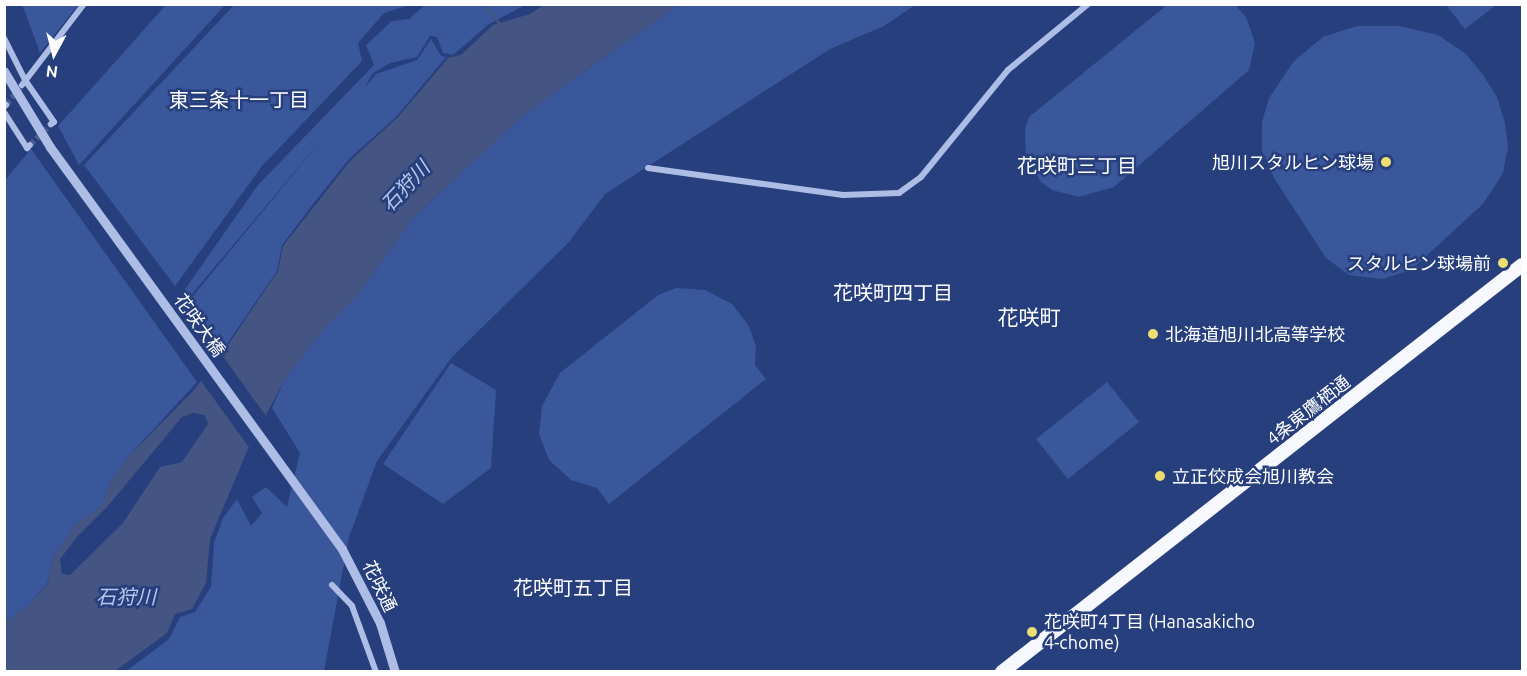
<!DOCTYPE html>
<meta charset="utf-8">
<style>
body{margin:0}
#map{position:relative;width:1527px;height:676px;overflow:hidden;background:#273f7d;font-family:Ubuntu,"Noto Sans JP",sans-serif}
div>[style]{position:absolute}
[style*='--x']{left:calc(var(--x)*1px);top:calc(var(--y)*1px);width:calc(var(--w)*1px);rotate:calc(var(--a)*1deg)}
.green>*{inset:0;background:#3b579b}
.water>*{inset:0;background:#445583}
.pier>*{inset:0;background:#273f7d}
.stream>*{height:3px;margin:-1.5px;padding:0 1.5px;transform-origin:1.5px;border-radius:1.5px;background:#445583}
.minor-tunnel>*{height:6px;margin-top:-3px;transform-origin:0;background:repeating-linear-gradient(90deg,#475c90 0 6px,transparent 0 9px)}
.minor>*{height:6px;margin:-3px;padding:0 3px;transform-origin:3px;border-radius:3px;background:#adbde5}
.tertiary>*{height:9px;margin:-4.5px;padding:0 4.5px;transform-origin:4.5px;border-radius:4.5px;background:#adbde5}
.trunk>*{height:14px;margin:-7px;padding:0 7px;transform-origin:7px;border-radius:7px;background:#f6f8fe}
.dots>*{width:16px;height:16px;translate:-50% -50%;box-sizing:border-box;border:3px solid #273f7d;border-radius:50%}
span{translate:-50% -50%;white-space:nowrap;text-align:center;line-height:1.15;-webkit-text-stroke:5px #273f7d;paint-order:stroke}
.poi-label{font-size:18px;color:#fff}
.right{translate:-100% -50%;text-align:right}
.left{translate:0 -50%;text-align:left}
.street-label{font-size:18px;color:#fff}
.neighbourhood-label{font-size:20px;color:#fff}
.water-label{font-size:20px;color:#b8c8ec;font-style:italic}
.quarter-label{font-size:21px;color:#fff}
.frame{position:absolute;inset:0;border:6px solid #fff;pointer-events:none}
.north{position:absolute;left:24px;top:24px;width:60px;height:60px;-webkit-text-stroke:4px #273f7d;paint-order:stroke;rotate:187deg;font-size:16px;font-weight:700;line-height:24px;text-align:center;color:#fff}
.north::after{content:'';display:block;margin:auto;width:21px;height:27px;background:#fff;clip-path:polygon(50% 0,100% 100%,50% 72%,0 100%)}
</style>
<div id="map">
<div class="green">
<div style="clip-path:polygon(22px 4px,78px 4px,78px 5px,40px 53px)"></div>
<div style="clip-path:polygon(235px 4px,410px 5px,384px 13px,358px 43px,362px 61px,262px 166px,175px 286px,84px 165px)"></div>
<div style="clip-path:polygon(166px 5px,225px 5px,79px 165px,58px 126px)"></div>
<div style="clip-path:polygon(425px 5px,525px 5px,489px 24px,453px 55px,443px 53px,437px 37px,430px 36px,417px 57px,390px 63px,373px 73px,362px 92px,187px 300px,181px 295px,258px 185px,374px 65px,366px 45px,392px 21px,409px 19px)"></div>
<div style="clip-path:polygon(678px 5px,915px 5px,884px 26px,830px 49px,605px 194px,569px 242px,452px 357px,377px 461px,349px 537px,324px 671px,125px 672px,169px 639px,180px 617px,195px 612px,211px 587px,214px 543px,223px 518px,237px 499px,251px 526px,262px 513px,252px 497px,266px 487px,287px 507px,300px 453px,272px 408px,284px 381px,323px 330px,356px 297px,414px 217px,525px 114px)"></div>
<div style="clip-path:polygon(1167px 5px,1235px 5px,1246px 17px,1255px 43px,1249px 70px,1114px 187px,1079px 197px,1052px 190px,1041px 182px,1026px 156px,1025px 129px,1029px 117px)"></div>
<div style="clip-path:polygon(1446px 5px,1496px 5px,1465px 29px)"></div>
<div style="clip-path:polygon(1357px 26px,1399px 26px,1438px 35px,1466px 54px,1483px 75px,1497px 97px,1505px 123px,1508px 147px,1503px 173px,1483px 204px,1411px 270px,1382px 279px,1349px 275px,1326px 258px,1274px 178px,1262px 151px,1262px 122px,1269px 98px,1294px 61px,1323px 37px)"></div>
<div style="clip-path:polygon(431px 39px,441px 56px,446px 57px,396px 117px,350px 158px,317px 199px,282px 245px,277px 271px,222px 351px,188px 302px,376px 74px,417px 60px)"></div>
<div style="clip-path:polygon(31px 149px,197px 382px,128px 457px,110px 482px,102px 505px,75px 525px,53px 557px,48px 582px,28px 606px,5px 622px,5px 180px)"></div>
<div style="clip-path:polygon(676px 288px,705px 290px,732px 304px,749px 326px,756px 347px,755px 365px,766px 379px,609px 504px,597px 488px,571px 480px,549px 460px,539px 434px,542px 406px,560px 373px,658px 295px)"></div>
<div style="clip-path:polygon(451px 363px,496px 390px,491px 468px,443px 504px,383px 464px)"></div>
<div style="clip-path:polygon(1107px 382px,1139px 422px,1068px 479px,1036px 439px)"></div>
</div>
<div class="water">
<div style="clip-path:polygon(evenodd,544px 5px,678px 5px,525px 114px,414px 217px,356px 297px,323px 330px,284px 381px,248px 449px,210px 539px,206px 583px,192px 609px,175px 614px,167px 633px,115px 671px,5px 671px,4px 622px,28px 606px,48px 583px,53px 557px,75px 525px,102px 505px,110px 482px,128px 457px,194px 390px,226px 348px,278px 271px,283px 246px,350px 161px,398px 117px,448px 58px,461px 55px,493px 25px,530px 14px,544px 5px,193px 413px,205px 415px,208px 424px,182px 462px,160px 467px,123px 523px,70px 575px,62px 574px,60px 559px,78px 536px,107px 507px,182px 417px,193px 413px)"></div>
</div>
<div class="pier">
<div style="clip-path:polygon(219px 351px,268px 419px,251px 450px,198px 377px)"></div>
</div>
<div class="stream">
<div style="--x:483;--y:4;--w:25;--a:50"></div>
</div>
<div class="minor-tunnel">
<div style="--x:6;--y:105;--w:26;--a:-51"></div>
<div style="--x:30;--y:145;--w:30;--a:-45"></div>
</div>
<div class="minor">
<div style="--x:4;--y:38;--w:47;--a:63.4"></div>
<div style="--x:25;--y:80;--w:51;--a:55.4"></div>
<div style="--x:54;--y:122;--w:4;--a:146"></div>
<div style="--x:22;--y:85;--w:102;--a:-52.6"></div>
<div style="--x:4;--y:107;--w:3;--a:-45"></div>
<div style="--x:4;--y:112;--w:43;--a:57.4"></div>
<div style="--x:27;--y:148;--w:4;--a:-45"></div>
<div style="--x:648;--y:168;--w:197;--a:7.9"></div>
<div style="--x:843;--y:195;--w:56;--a:-2"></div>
<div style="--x:899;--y:193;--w:27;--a:-36"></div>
<div style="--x:921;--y:177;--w:138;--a:-50.9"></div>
<div style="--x:1008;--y:70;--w:104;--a:-39.5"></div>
<div style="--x:332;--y:585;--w:29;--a:46"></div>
<div style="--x:352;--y:606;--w:70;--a:70"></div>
</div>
<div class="tertiary">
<div style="--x:4;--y:71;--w:89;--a:58.8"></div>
<div style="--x:50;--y:147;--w:497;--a:54"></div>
<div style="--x:342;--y:549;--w:83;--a:62.8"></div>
<div style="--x:380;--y:623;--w:51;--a:73"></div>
</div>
<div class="trunk">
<div style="--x:1002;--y:672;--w:660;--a:-38.05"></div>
</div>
<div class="dots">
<div style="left:1386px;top:162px;background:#eddd73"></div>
<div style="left:1503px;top:263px;background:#eddd73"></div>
<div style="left:1153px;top:334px;background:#eddd73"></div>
<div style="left:1160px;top:476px;background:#eddd73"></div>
<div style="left:1032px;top:632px;background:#eddd73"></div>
</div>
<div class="poi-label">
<span class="right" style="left:1374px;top:162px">旭川スタルヒン球場</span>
<span class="right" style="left:1491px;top:263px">スタルヒン球場前</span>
<span class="left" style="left:1165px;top:334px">北海道旭川北高等学校</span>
<span class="left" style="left:1172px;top:476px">立正佼成会旭川教会</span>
<span class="left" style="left:1044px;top:632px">花咲町4丁目 (Hanasakicho<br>4-chome)</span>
</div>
<div class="street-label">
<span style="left:200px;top:325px;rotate:54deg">花咲大橋</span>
<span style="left:1308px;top:410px;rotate:-38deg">4条東鷹栖通</span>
<span style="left:380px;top:586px;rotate:64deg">花咲通</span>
</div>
<div class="neighbourhood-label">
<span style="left:239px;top:99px">東三条十一丁目</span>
<span style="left:1077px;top:165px">花咲町三丁目</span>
<span style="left:893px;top:292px">花咲町四丁目</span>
<span style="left:573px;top:587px">花咲町五丁目</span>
</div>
<div class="water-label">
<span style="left:405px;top:186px;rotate:-47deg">石狩川</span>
<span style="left:126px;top:596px">石狩川</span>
</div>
<div class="quarter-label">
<span style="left:1029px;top:317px">花咲町</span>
</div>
<div class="frame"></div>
<div class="north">N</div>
</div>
